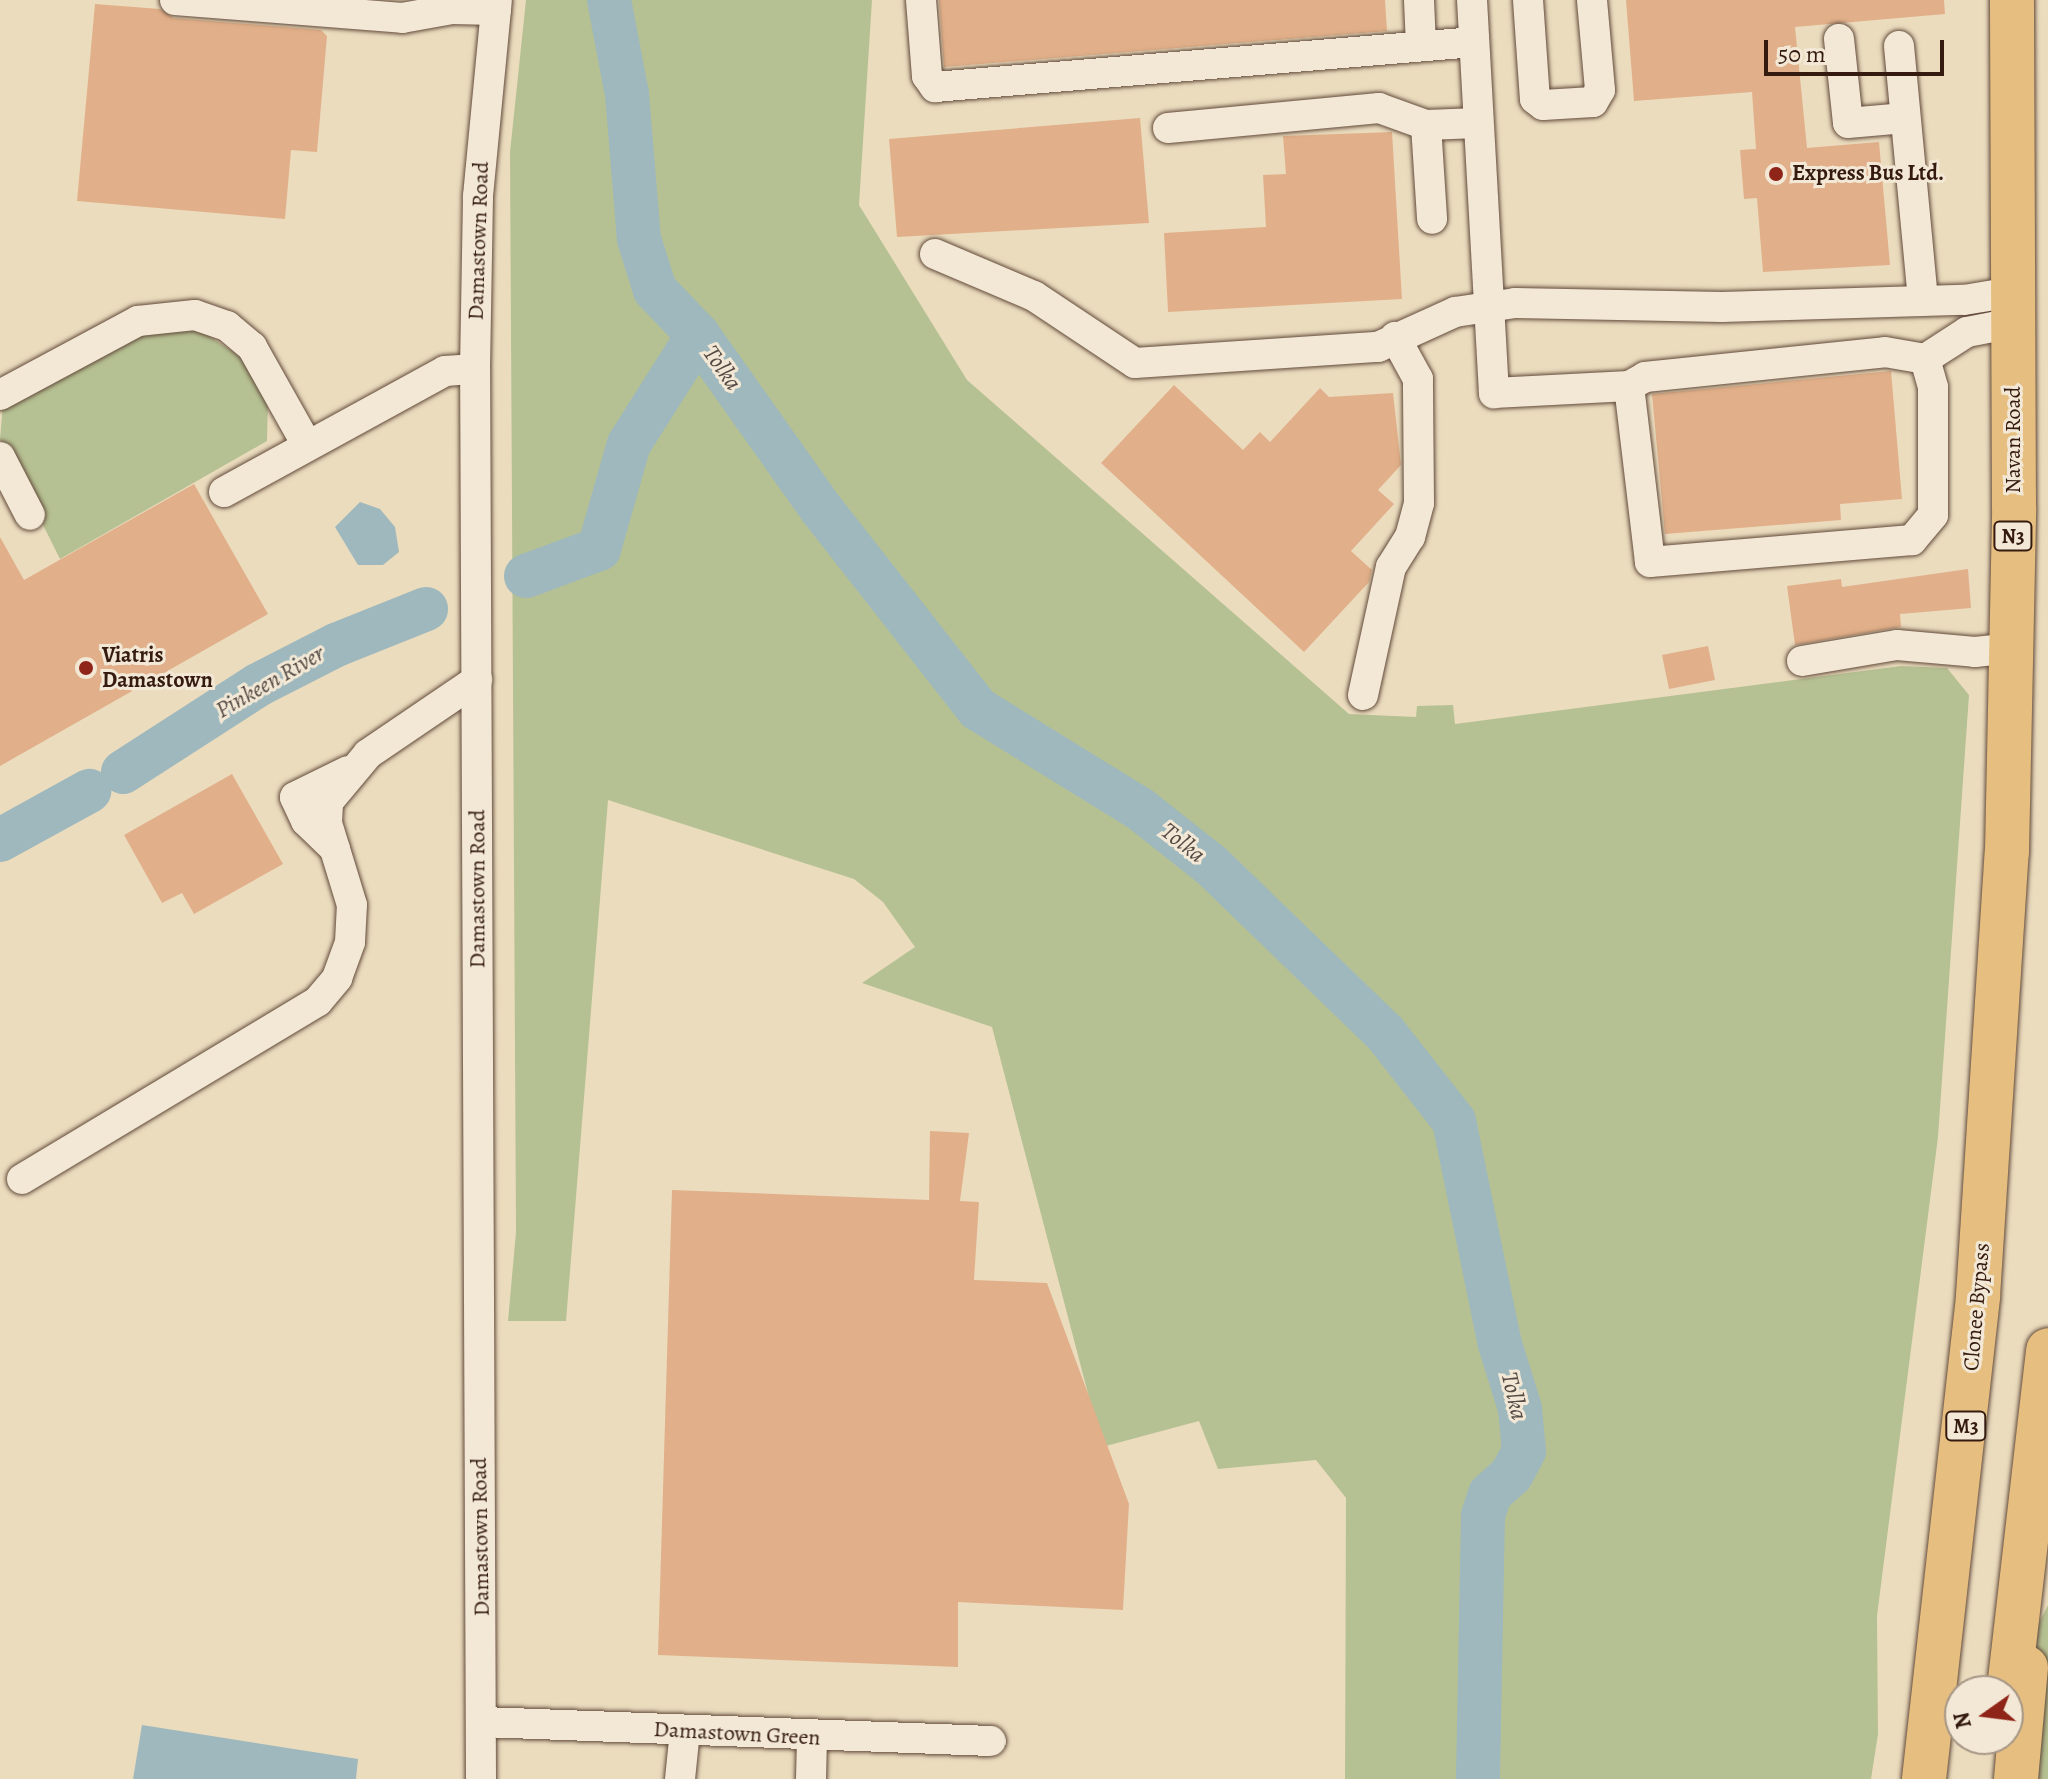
<!DOCTYPE html>
<style>
body{margin:0}
#map{position:relative;width:2048px;height:1779px;overflow:hidden;background:#ebdcbe;font-family:Alegreya,serif}
div>[style]{position:absolute}
[style*='--x']{left:calc(var(--x)*1px);top:calc(var(--y)*1px);width:calc(var(--w)*1px);rotate:calc(var(--a)*1deg)}
.green>*{inset:0;background:#b6c193}
.water>*{inset:0;background:#9eb8bd}
.stream>*{height:7px;margin:-3.5px;padding:0 3.5px;transform-origin:3.5px;border-radius:3.5px;background:#9eb8bd}
.river>*{height:44px;margin:-22px;padding:0 22px;transform-origin:22px;border-radius:22px;background:#9eb8bd}
.building>*{inset:0;background:#e1b08a}
.roads{filter:drop-shadow(0 0 2px #624a3b) drop-shadow(0 0 2px #624a3b)}
.minor>*{height:30px;margin:-15px;padding:0 15px;transform-origin:15px;border-radius:15px;background:#f2e8d5}
.highway>*{height:44px;margin:-22px;padding:0 22px;transform-origin:22px;border-radius:22px;background:#e6be7f}
.dots>*{width:22px;height:22px;translate:-50% -50%;box-sizing:border-box;border:4px solid #f2e8d5;border-radius:50%}
span{translate:-50% -50%;white-space:nowrap;text-align:center;line-height:1.15;-webkit-text-stroke:6px #f2e8d5;paint-order:stroke}
.shield-label span{padding:2px 6px;background:#f2e8d5;border:2px solid;border-radius:6px;-webkit-text-stroke-width:0}
.shield-label{font-size:20px;color:#341a0f;font-weight:700}
.poi-label{font-size:22px;color:#341a0f;font-weight:700}
.left{translate:0 -50%;text-align:left}
.street-label{font-size:22px;color:#341a0f}
.water-label{font-size:24px;color:#544943;font-style:italic}
.north{position:absolute;left:1944px;top:1675px;width:80px;height:80px;box-sizing:border-box;background:#f2e8d5;border:2px solid #a69686;border-radius:50%;rotate:256deg;font-size:22px;font-weight:700;line-height:32px;text-align:center;color:#341a0f}
.north::after{content:'';display:block;margin:auto;width:28px;height:36px;background:#8f2418;clip-path:polygon(50% 0,100% 100%,50% 72%,0 100%)}
.scale{position:absolute;left:1764px;top:40px;width:180px;height:36px;box-sizing:border-box;border:4px solid #341a0f;border-top:0;padding-left:10px;font-size:24px;line-height:28px;white-space:nowrap;color:#341a0f;-webkit-text-stroke:6px #f2e8d5;paint-order:stroke}
</style>
<div id="map">
<div class="green">
<div style="clip-path:polygon(526px 0,872px 0,859px 205px,967px 380px,1349px 714px,1416px 717px,1417px 706px,1453px 705px,1455px 724px,1901px 666px,1947px 668px,1969px 695px,1938px 1137px,1877px 1616px,1878px 1734px,1871px 1779px,1487px 1779px,1489px 1540px,1498px 1501px,1520px 1472px,1530px 1437px,1496px 1304px,1469px 1128px,1349px 979px,1101px 770px,979px 702px,655px 273px,643px 235px,632px 103px,627px 260px,703px 375px,903px 645px,977px 728px,1101px 796px,1289px 955px,1427px 1097px,1449px 1135px,1477px 1325px,1513px 1402px,1515px 1429px,1509px 1453px,1483px 1476px,1468px 1543px,1470px 1663px,1460px 1779px,1345px 1779px,1346px 1498px,1316px 1460px,1218px 1469px,1199px 1421px,1102px 1447px,992px 1027px,862px 983px,915px 947px,883px 902px,854px 879px,608px 800px,566px 1321px,508px 1321px,516px 1232px,510px 152px)"></div>
<div style="clip-path:polygon(164px 327px,200px 330px,254px 366px,268px 398px,267px 441px,60px 559px,0 439px,3px 404px,136px 334px)"></div>
<div style="clip-path:polygon(2048px 1605px,2048px 1779px,2026px 1779px,2038px 1625px)"></div>
</div>
<div class="water">
<div style="clip-path:polygon(360px 502px,380px 509px,395px 527px,399px 552px,383px 565px,358px 565px,335px 527px)"></div>
<div style="clip-path:polygon(142px 1725px,358px 1759px,356px 1779px,133px 1779px)"></div>
</div>
<div class="stream">
<div style="--x:785;--y:490;--w:19;--a:-36"></div>
</div>
<div class="river">
<div style="--x:609;--y:0;--w:96;--a:79.2"></div>
<div style="--x:627;--y:94;--w:145;--a:85.3"></div>
<div style="--x:639;--y:239;--w:53;--a:72.6"></div>
<div style="--x:655;--y:290;--w:62;--a:46.3"></div>
<div style="--x:698;--y:335;--w:214;--a:54.7"></div>
<div style="--x:822;--y:510;--w:253;--a:51.9"></div>
<div style="--x:978;--y:709;--w:190;--a:31.7"></div>
<div style="--x:1140;--y:809;--w:90;--a:38.3"></div>
<div style="--x:1211;--y:865;--w:242;--a:44"></div>
<div style="--x:1385;--y:1033;--w:112;--a:51.9"></div>
<div style="--x:1454;--y:1121;--w:225;--a:78.4"></div>
<div style="--x:1499;--y:1341;--w:71;--a:72.8"></div>
<div style="--x:1520;--y:1409;--w:42;--a:84.6"></div>
<div style="--x:1524;--y:1451;--w:27;--a:118"></div>
<div style="--x:1511;--y:1475;--w:28;--a:138"></div>
<div style="--x:1490;--y:1494;--w:22;--a:108"></div>
<div style="--x:1483;--y:1515;--w:264;--a:91.1"></div>
<div style="--x:526;--y:576;--w:78;--a:-20.3"></div>
<div style="--x:599;--y:549;--w:109;--a:-74.1"></div>
<div style="--x:629;--y:444;--w:129;--a:-57.7"></div>
<div style="--x:123;--y:772;--w:161;--a:-32.8"></div>
<div style="--x:258;--y:685;--w:88;--a:-27.1"></div>
<div style="--x:336;--y:645;--w:97;--a:-21.8"></div>
<div style="--x:0;--y:840;--w:102;--a:-28.8"></div>
</div>
<div class="building">
<div style="clip-path:polygon(939px 0,1385px 0,1387px 31px,944px 67px)"></div>
<div style="clip-path:polygon(1626px 0,1944px 0,1945px 14px,1795px 27px,1807px 148px,1879px 142px,1890px 265px,1763px 272px,1757px 198px,1744px 199px,1740px 150px,1756px 149px,1752px 92px,1634px 101px)"></div>
<div style="clip-path:polygon(95px 4px,160px 9px,174px 18px,321px 30px,327px 36px,317px 152px,291px 150px,285px 219px,77px 201px)"></div>
<div style="clip-path:polygon(1140px 118px,1149px 223px,897px 237px,889px 139px)"></div>
<div style="clip-path:polygon(1392px 132px,1402px 299px,1168px 312px,1164px 233px,1266px 227px,1263px 175px,1286px 174px,1283px 136px)"></div>
<div style="clip-path:polygon(1891px 371px,1902px 499px,1840px 504px,1841px 520px,1665px 534px,1652px 394px)"></div>
<div style="clip-path:polygon(1174px 385px,1243px 450px,1260px 432px,1270px 442px,1320px 388px,1329px 397px,1393px 393px,1401px 465px,1378px 490px,1394px 504px,1351px 551px,1372px 570px,1369px 582px,1304px 652px,1101px 463px)"></div>
<div style="clip-path:polygon(194px 484px,268px 614px,0 766px,0 537px,24px 580px)"></div>
<div style="clip-path:polygon(1968px 569px,1971px 608px,1900px 614px,1901px 627px,1795px 645px,1787px 586px,1841px 579px,1842px 587px)"></div>
<div style="clip-path:polygon(1708px 646px,1715px 680px,1669px 689px,1662px 655px)"></div>
<div style="clip-path:polygon(232px 774px,283px 864px,194px 914px,182px 893px,162px 903px,124px 835px)"></div>
<div style="clip-path:polygon(930px 1131px,969px 1133px,960px 1201px,979px 1202px,974px 1280px,1047px 1283px,1129px 1504px,1123px 1610px,958px 1602px,958px 1667px,658px 1655px,672px 1190px,929px 1200px)"></div>
</div>
<div class="roads">
<div class="minor">
<div style="--x:175;--y:0;--w:228;--a:4.5"></div>
<div style="--x:402;--y:18;--w:51;--a:-10.2"></div>
<div style="--x:452;--y:9;--w:44;--a:1.3"></div>
<div style="--x:921;--y:0;--w:76;--a:85.5"></div>
<div style="--x:927;--y:76;--w:14;--a:54"></div>
<div style="--x:935;--y:87;--w:541;--a:-4.77"></div>
<div style="--x:1419;--y:0;--w:46;--a:87.5"></div>
<div style="--x:1472;--y:0;--w:394;--a:86.8"></div>
<div style="--x:1494;--y:393;--w:135;--a:-3"></div>
<div style="--x:1528;--y:0;--w:99;--a:86"></div>
<div style="--x:1535;--y:99;--w:10;--a:37"></div>
<div style="--x:1543;--y:105;--w:50;--a:-3.4"></div>
<div style="--x:1593;--y:102;--w:14;--a:-60"></div>
<div style="--x:1600;--y:90;--w:90;--a:-95.1"></div>
<div style="--x:1839;--y:39;--w:84;--a:83.9"></div>
<div style="--x:1848;--y:123;--w:57;--a:-5"></div>
<div style="--x:1899;--y:46;--w:256;--a:84.6"></div>
<div style="--x:1426;--y:125;--w:94;--a:86.3"></div>
<div style="--x:1168;--y:128;--w:212;--a:-5.4"></div>
<div style="--x:1379;--y:108;--w:50;--a:19.9"></div>
<div style="--x:1426;--y:125;--w:52;--a:-2.2"></div>
<div style="--x:935;--y:254;--w:108;--a:23"></div>
<div style="--x:1034;--y:296;--w:121;--a:33.6"></div>
<div style="--x:1135;--y:363;--w:244;--a:-3.8"></div>
<div style="--x:1378;--y:347;--w:85;--a:-24.4"></div>
<div style="--x:1455;--y:312;--w:61;--a:-8.5"></div>
<div style="--x:1515;--y:303;--w:207;--a:1.1"></div>
<div style="--x:1722;--y:307;--w:242;--a:-1.7"></div>
<div style="--x:1964;--y:300;--w:50;--a:-9.3"></div>
<div style="--x:1885;--y:352;--w:41;--a:9.9"></div>
<div style="--x:1925;--y:359;--w:29;--a:74"></div>
<div style="--x:1933;--y:387;--w:128;--a:90"></div>
<div style="--x:1933;--y:515;--w:33;--a:130"></div>
<div style="--x:1912;--y:540;--w:263;--a:175.2"></div>
<div style="--x:1650;--y:562;--w:177;--a:-96.8"></div>
<div style="--x:1629;--y:386;--w:18;--a:-29"></div>
<div style="--x:1645;--y:377;--w:241;--a:-5.9"></div>
<div style="--x:1925;--y:359;--w:50;--a:-32.7"></div>
<div style="--x:1967;--y:332;--w:47;--a:-11.1"></div>
<div style="--x:0;--y:395;--w:157;--a:-28.2"></div>
<div style="--x:138;--y:321;--w:57;--a:-6"></div>
<div style="--x:195;--y:315;--w:34;--a:19"></div>
<div style="--x:227;--y:326;--w:33;--a:40"></div>
<div style="--x:252;--y:347;--w:112;--a:60.7"></div>
<div style="--x:0;--y:457;--w:65;--a:62.7"></div>
<div style="--x:224;--y:492;--w:252;--a:-28.7"></div>
<div style="--x:445;--y:371;--w:30;--a:-4"></div>
<div style="--x:1802;--y:661;--w:96;--a:-9.6"></div>
<div style="--x:1897;--y:645;--w:78;--a:5.1"></div>
<div style="--x:1975;--y:652;--w:37;--a:-6"></div>
<div style="--x:1363;--y:695;--w:131;--a:-77.7"></div>
<div style="--x:1391;--y:567;--w:36;--a:-58"></div>
<div style="--x:1410;--y:537;--w:35;--a:-75"></div>
<div style="--x:1419;--y:503;--w:124;--a:-90.5"></div>
<div style="--x:1418;--y:379;--w:48;--a:-118.7"></div>
<div style="--x:335;--y:849;--w:40;--a:-136"></div>
<div style="--x:306;--y:821;--w:26;--a:-115"></div>
<div style="--x:295;--y:797;--w:59;--a:-26.1"></div>
<div style="--x:22;--y:1179;--w:345;--a:-31"></div>
<div style="--x:318;--y:1001;--w:30;--a:-50"></div>
<div style="--x:337;--y:978;--w:38;--a:-70"></div>
<div style="--x:350;--y:942;--w:37;--a:-87"></div>
<div style="--x:352;--y:905;--w:86;--a:-107"></div>
<div style="--x:327;--y:823;--w:21;--a:-87"></div>
<div style="--x:328;--y:802;--w:62;--a:-50.2"></div>
<div style="--x:368;--y:754;--w:132;--a:-34.2"></div>
<div style="--x:483;--y:1722;--w:508;--a:2.14"></div>
<div style="--x:481;--y:1779;--w:1410;--a:-90.24"></div>
<div style="--x:475;--y:369;--w:173;--a:-89"></div>
<div style="--x:478;--y:196;--w:197;--a:-84.5"></div>
<div style="--x:680;--y:1779;--w:48;--a:-84.1"></div>
<div style="--x:811;--y:1779;--w:42;--a:-88.6"></div>
</div>
<div class="highway">
<div style="--x:2008;--y:1697;--w:349;--a:-83.4"></div>
<div style="--x:1924;--y:1779;--w:486;--a:-83.6"></div>
<div style="--x:1978;--y:1296;--w:445;--a:-86.3"></div>
<div style="--x:2007;--y:852;--w:344;--a:-88.8"></div>
<div style="--x:2014;--y:508;--w:508;--a:-90.23"></div>
<div style="--x:2016;--y:1779;--w:112;--a:-84.9"></div>
</div>
</div>
<div class="dots">
<div style="left:1776px;top:174px;background:#8f2418"></div>
<div style="left:86px;top:668px;background:#8f2418"></div>
</div>
<div class="shield-label">
<span style="left:2013px;top:536px">N3</span>
<span style="left:1966px;top:1426px">M3</span>
</div>
<div class="poi-label">
<span class="left" style="left:1792px;top:174px">Express Bus Ltd.</span>
<span class="left" style="left:102px;top:668px">Viatris<br>Damastown</span>
</div>
<div class="street-label">
<span style="left:479px;top:241px;rotate:-88deg">Damastown Road</span>
<span style="left:2014px;top:440px;rotate:-90deg">Navan Road</span>
<span style="left:478px;top:889px;rotate:-90deg">Damastown Road</span>
<span style="left:1977px;top:1307px;rotate:-85deg">Clonee Bypass</span>
<span style="left:481px;top:1537px;rotate:-91deg">Damastown Road</span>
<span style="left:737px;top:1734px;rotate:3deg">Damastown Green</span>
</div>
<div class="water-label">
<span style="left:722px;top:368px;rotate:55deg">Tolka</span>
<span style="left:270px;top:682px;rotate:-30deg">Pinkeen River</span>
<span style="left:1183px;top:843px;rotate:38deg">Tolka</span>
<span style="left:1514px;top:1396px;rotate:77deg">Tolka</span>
</div>
<div class="north">N</div>
<div class="scale">50 m</div>
</div>
